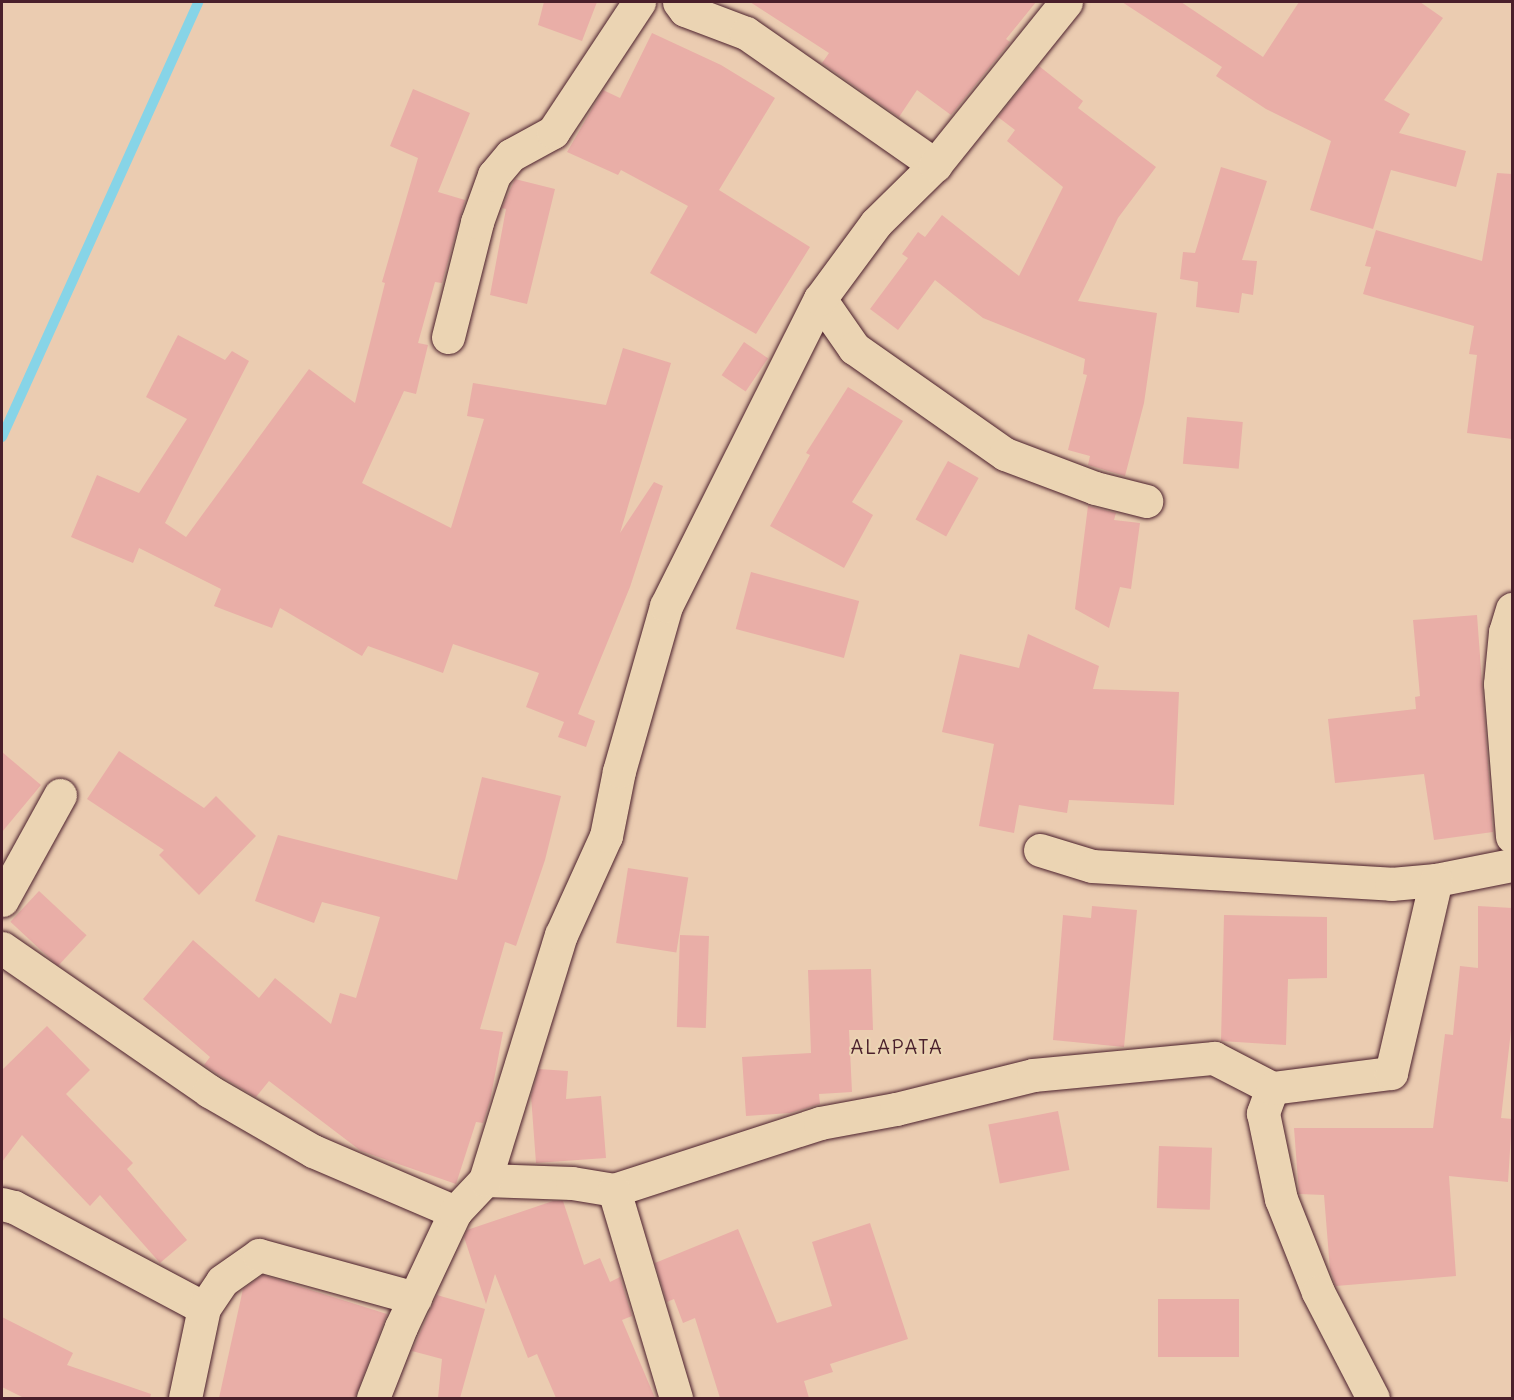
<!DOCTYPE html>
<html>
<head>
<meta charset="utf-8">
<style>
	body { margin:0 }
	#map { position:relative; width:1514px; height:1400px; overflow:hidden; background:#ebccb1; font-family:Delius,sans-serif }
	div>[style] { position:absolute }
	.stream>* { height:10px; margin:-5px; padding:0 5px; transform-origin:5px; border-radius:5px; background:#87d4e7 }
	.building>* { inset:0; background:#e9aea7; transform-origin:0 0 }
	.roads { filter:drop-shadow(0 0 2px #4a1f2b) drop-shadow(0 0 2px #4a1f2b) }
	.street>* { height:33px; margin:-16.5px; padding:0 16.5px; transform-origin:16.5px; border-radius:16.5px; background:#ebd4b3 }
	span { translate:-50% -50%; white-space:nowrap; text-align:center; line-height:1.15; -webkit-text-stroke:4.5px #ebd4b3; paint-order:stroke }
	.quarter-label { font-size:20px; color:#4a1f2b; letter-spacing:1.5px }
	.frame { position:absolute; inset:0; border:3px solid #4a1f2b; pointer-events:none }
</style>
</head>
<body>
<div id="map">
	<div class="stream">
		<i style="left:2px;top:437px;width:477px;rotate:-65.7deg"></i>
	</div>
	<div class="building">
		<i style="clip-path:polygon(544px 2px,597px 2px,582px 41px,538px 25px)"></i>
		<i style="clip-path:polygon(750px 2px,1036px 2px,1006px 39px,1010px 42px,951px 115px,917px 90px,899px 117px,822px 63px,829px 53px)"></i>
		<i style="clip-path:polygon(1122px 2px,1181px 2px,1263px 57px,1299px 2px,1420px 2px,1443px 18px,1384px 100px,1410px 114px,1399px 133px,1466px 151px,1456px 187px,1391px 170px,1373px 229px,1310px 210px,1331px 141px,1266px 109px,1216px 76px,1222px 67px)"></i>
		<i style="clip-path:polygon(652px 33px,721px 65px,775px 98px,719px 190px,810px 247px,756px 334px,650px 273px,688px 206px,621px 170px,618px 175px,567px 152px,603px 90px,620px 98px)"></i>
		<i style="clip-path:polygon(1039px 66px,1083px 101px,1078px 108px,1156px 167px,1118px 218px,1078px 301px,1157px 313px,1144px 403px,1125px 476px,1088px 465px,1090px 456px,1068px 450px,1087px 375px,1083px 374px,1085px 359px,983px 318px,935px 280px,898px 330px,870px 309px,908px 258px,902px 254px,918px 232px,925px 237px,942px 215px,1019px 276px,1063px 187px,1007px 141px,1015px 130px,998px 117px)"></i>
		<i style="clip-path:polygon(413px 89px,470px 113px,438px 192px,465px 200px,442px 283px,435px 282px,418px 343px,428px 345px,416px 394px,404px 391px,362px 483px,451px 528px,484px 419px,467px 416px,473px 383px,606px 405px,623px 348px,671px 363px,620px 533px,654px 482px,663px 486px,630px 587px,578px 714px,595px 721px,586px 747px,558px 737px,564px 722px,526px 707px,539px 673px,453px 644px,443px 673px,368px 646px,362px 656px,280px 608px,272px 628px,214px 606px,221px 589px,139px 548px,133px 563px,71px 537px,97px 475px,139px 493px,187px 419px,146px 397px,178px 335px,225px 360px,232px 351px,249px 361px,165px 523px,186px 537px,309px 369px,355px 403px,385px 283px,382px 282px,418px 158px,390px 146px)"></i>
		<i style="clip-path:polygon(1221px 167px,1267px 181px,1242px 260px,1257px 261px,1253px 295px,1242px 293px,1239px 313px,1196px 307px,1198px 282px,1180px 279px,1183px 252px,1195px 253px)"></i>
		<i style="clip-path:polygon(1497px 173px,1512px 174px,1512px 439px,1467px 433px,1477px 355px,1469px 354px,1474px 326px,1363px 294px,1371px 267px,1365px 266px,1376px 230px,1482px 261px)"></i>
		<i style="clip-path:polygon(515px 179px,555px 189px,527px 304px,490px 295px,506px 209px,502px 208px)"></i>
		<i style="left:744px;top:342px;width:29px;height:40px;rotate:34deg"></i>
		<i style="clip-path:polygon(848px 387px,903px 421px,852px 502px,873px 515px,844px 568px,770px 526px,810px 455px,806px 453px)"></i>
		<i style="left:1187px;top:417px;width:56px;height:47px;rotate:5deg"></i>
		<i style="left:948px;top:461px;width:35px;height:67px;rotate:29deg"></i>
		<i style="clip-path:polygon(1088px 506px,1116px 513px,1114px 520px,1140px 523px,1131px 589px,1120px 587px,1109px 628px,1075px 609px)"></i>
		<i style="left:751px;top:572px;width:112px;height:59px;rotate:15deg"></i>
		<i style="clip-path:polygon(1477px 615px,1493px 832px,1434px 840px,1424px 774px,1335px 783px,1328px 719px,1416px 709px,1415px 697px,1420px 696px,1413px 620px)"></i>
		<i style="clip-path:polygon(1028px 634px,1099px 666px,1093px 689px,1179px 692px,1174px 805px,1069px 800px,1067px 813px,1019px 805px,1014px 833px,979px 826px,994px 744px,942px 732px,960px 654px,1019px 668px)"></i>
		<i style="clip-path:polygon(119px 751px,204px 808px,216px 796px,256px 836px,199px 895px,159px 855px,164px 850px,87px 799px)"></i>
		<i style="clip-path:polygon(2px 752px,41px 785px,2px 832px)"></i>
		<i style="clip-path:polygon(482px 777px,561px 796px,545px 860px,516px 946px,505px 942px,480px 1029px,503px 1032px,490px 1101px,483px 1123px,476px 1122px,456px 1184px,361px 1151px,269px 1081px,256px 1097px,219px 1075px,204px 1065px,210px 1057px,143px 999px,193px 940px,259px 998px,275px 978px,331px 1024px,340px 993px,356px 998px,380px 917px,322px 902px,314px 923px,255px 901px,278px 835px,457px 880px)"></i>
		<i style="left:628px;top:868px;width:61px;height:76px;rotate:9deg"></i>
		<i style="left:39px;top:891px;width:65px;height:42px;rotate:43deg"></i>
		<i style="clip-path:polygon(1092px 906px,1137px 910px,1124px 1047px,1053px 1040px,1063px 915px,1091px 918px)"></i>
		<i style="clip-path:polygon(1478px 906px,1512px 908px,1512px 1022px,1501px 1118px,1512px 1119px,1508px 1182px,1449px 1176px,1456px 1276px,1336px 1286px,1330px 1270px,1324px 1195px,1299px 1194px,1294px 1128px,1433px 1128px,1445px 1034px,1453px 1035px,1460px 966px,1478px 968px)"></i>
		<i style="clip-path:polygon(1224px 915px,1327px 917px,1327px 978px,1288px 979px,1286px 1045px,1221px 1041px)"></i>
		<i style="left:680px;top:935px;width:29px;height:92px;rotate:2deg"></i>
		<i style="clip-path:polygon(871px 969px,873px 1030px,849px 1030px,852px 1092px,819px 1094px,820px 1104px,790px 1113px,746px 1116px,742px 1057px,811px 1053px,808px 970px)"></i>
		<i style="clip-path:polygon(47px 1026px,90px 1070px,66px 1094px,133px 1163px,127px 1169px,187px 1240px,160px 1263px,100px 1195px,90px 1206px,22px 1135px,2px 1162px,2px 1070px)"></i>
		<i style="clip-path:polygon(539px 1069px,568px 1071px,566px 1099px,601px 1096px,606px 1158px,536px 1163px,531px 1096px)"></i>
		<i style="left:1058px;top:1111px;width:60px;height:71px;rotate:79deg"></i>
		<i style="left:1159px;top:1146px;width:53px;height:62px;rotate:2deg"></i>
		<i style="clip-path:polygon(553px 1201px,563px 1201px,584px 1265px,600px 1258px,610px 1282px,620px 1277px,632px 1316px,622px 1320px,655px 1398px,556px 1398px,537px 1354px,528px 1358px,495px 1274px,486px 1304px,464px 1237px,467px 1230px)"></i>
		<i style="clip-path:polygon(870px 1223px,908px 1339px,830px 1364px,833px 1372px,804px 1381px,809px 1398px,720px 1398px,695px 1318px,683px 1323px,674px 1299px,667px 1302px,655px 1263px,738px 1229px,777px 1323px,832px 1306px,812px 1242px)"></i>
		<i style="clip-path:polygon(263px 1275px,387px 1314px,355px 1398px,219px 1398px,243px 1289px)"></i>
		<i style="clip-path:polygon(437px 1295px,485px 1309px,460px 1398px,438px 1398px,442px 1359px,412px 1351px)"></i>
		<i style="left:1158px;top:1299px;width:81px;height:58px"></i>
		<i style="clip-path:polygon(2px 1317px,73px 1353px,67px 1365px,151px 1394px,150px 1398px,24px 1398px,2px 1387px)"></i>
	</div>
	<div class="roads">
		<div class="street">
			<i style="left:679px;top:2px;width:10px;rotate:53deg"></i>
			<i style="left:685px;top:10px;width:65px;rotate:20.7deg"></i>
			<i style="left:746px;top:33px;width:231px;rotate:34.9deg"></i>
			<i style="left:820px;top:299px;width:60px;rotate:55.2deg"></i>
			<i style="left:854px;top:348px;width:184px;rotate:35.1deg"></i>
			<i style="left:1005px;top:454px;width:96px;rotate:20.7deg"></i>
			<i style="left:1095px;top:488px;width:53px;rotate:14.3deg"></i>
			<i style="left:448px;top:337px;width:119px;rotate:-75.8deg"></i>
			<i style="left:477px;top:222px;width:50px;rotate:-70.1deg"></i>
			<i style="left:494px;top:175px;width:26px;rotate:-50deg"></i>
			<i style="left:511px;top:155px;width:48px;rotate:-28.7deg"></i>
			<i style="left:553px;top:132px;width:156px;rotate:-56.5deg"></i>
			<i style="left:1512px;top:609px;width:24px;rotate:107deg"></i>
			<i style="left:1505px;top:632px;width:52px;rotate:95.5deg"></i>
			<i style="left:1500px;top:684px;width:153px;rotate:85.5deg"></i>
			<i style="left:1040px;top:850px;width:54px;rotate:17.1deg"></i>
			<i style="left:1092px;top:866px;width:300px;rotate:3.4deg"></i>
			<i style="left:1391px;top:884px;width:45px;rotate:-5.1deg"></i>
			<i style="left:1436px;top:880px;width:77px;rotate:-11.2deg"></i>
			<i style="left:2px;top:900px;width:120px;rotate:-61.1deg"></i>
			<i style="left:2px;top:948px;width:252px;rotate:34.6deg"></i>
			<i style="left:209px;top:1091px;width:120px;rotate:30deg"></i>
			<i style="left:313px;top:1151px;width:155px;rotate:23.2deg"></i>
			<i style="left:1272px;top:1088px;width:27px;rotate:110deg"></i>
			<i style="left:1263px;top:1113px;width:88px;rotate:78.2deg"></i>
			<i style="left:1281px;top:1199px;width:100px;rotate:68.3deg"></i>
			<i style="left:1318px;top:1292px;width:119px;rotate:62.6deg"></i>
			<i style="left:485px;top:1180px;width:87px;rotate:2deg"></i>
			<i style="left:572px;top:1183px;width:43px;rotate:9.5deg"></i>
			<i style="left:614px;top:1190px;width:217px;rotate:-18deg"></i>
			<i style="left:820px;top:1123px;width:77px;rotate:-10.4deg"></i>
			<i style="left:896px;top:1109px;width:141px;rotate:-13.9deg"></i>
			<i style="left:1033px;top:1075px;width:182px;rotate:-5.4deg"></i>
			<i style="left:1214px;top:1058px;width:65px;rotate:27.3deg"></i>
			<i style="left:1272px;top:1088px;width:120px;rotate:-7.2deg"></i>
			<i style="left:1391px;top:1073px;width:198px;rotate:-76.9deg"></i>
			<i style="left:614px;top:1190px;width:217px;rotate:73.4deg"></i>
			<i style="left:2px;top:1204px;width:12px;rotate:14deg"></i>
			<i style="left:14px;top:1207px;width:215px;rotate:28deg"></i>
			<i style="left:185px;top:1398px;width:92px;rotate:-78.1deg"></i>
			<i style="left:204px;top:1308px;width:32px;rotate:-56deg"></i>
			<i style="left:222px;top:1281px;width:45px;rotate:-35.1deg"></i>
			<i style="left:259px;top:1255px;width:162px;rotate:15.4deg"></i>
			<i style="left:373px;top:1398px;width:76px;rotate:-68.5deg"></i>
			<i style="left:401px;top:1327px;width:127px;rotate:-64.8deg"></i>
			<i style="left:455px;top:1212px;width:44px;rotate:-46.8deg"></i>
			<i style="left:485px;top:1180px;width:257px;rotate:-72.8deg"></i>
			<i style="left:561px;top:935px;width:109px;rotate:-65.6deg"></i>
			<i style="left:606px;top:836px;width:66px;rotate:-78.7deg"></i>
			<i style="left:619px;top:771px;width:172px;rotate:-74.1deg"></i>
			<i style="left:666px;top:606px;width:343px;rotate:-63.4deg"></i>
			<i style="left:820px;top:299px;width:94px;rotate:-53.6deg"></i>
			<i style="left:876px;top:223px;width:83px;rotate:-44.5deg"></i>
			<i style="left:935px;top:165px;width:209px;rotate:-51.2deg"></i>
		</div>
	</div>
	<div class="quarter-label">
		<span style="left:897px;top:1046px">ALAPATA</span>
	</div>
	<div class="frame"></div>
</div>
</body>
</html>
